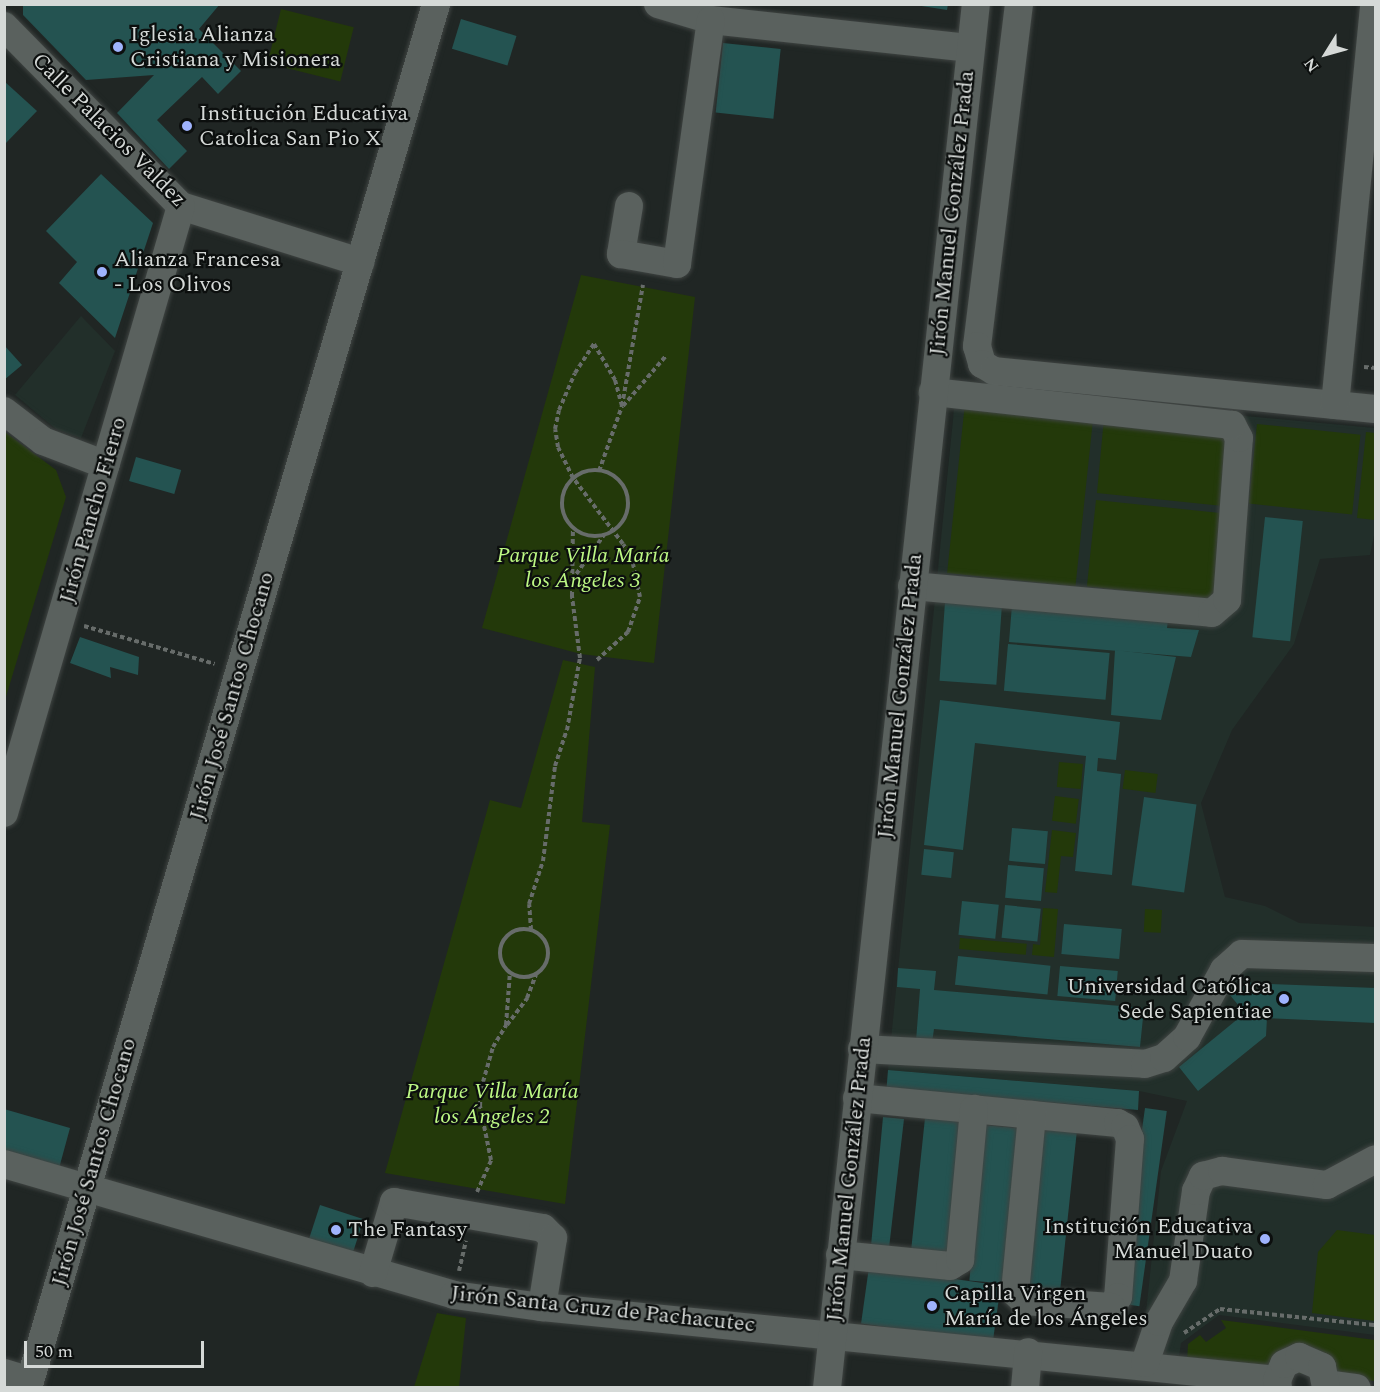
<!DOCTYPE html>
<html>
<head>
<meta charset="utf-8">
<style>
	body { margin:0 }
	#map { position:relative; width:1380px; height:1392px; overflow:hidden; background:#202624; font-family:Spectral,serif }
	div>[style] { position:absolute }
	.built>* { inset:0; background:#222f2a }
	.green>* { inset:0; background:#23390a; transform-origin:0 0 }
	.building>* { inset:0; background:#245351; transform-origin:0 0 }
	.path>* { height:4px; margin-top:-2px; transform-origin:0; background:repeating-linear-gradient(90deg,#676c6a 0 4.5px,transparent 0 7.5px) }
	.path>.ring { margin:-2px; padding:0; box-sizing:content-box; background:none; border:4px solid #676c6a; border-radius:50% }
	.roads { filter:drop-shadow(0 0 2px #3f4442) drop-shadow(0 0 2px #3f4442) }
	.minor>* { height:28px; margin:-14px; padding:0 14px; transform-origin:14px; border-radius:14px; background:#5a615e }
	.dots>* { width:16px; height:16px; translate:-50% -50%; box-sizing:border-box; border:3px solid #0c0f0e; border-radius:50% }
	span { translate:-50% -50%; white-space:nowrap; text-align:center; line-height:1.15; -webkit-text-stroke:4.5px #0c0f0e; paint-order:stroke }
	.poi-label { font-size:22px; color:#d5d9d7 }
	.left { translate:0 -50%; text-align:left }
	.right { translate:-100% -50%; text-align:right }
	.street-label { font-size:22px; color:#d5d9d7 }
	.park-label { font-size:22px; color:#bdf884; font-style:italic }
	.frame { position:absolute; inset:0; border:6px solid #d5d9d7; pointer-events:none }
	.north { position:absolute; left:1296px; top:24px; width:60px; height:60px; -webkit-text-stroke:4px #0c0f0e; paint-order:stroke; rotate:233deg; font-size:16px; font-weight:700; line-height:24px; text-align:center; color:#d5d9d7 }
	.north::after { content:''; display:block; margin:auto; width:21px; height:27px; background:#d5d9d7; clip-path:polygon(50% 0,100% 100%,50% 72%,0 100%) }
	.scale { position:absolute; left:24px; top:1341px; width:180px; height:27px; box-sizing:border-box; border:3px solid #d5d9d7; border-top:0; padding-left:8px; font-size:18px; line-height:21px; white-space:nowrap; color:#d5d9d7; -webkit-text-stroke:4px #0c0f0e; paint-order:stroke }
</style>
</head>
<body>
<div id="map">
	<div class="built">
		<i style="clip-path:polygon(81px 316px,115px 351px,81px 438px,56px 429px,15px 395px)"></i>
		<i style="clip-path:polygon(956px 389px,1375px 428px,1376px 526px,1370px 555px,1320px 559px,1294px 644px,1232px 730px,1201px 803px,1225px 897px,1265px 906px,1299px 923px,1375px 927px,1375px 1335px,1219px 1315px,1181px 1343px,1179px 1357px,1164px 1356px,1165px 1349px,1138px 1339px,1144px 1331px,1161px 1171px,1187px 1101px,1139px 1091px,888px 1070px)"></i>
	</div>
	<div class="green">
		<i style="left:281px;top:9px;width:75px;height:56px;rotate:14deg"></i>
		<i style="clip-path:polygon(581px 275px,695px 297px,654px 663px,581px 654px,482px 628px)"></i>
		<i style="left:965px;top:403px;width:129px;height:171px;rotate:6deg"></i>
		<i style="clip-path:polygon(1104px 418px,1220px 430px,1229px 442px,1223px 506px,1097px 493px)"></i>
		<i style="left:1257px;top:424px;width:104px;height:80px;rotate:6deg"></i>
		<i style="clip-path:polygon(5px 432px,56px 470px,66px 497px,5px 700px)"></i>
		<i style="clip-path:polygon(1366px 432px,1375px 433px,1375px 520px,1357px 518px)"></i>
		<i style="left:1096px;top:500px;width:127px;height:87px;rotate:6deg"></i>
		<i style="clip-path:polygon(563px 660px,595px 667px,582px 822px,610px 825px,565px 1204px,385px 1173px,490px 800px,521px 808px)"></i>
		<i style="left:1059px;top:762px;width:24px;height:25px;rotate:5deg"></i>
		<i style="left:1125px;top:770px;width:33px;height:19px;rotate:7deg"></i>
		<i style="left:1055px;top:796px;width:24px;height:25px;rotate:7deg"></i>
		<i style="clip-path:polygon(1052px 830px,1076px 833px,1073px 857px,1061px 856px,1057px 893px,1045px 892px)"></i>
		<i style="clip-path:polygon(1043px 908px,1058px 909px,1054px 957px,1032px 955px,1033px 944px,1040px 945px)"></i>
		<i style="left:1145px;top:909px;width:17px;height:23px;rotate:3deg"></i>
		<i style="left:960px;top:938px;width:67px;height:11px;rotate:5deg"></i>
		<i style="clip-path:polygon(1337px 1230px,1375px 1235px,1375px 1321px,1312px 1313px,1318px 1252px)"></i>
		<i style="clip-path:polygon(437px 1313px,466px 1318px,459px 1387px,414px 1387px)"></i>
		<i style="clip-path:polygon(1221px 1320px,1375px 1340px,1375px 1381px,1187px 1362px,1188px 1344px,1200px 1335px,1206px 1342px,1226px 1328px)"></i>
	</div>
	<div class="building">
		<i style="clip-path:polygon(23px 4px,220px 4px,199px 29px,241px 71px,218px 94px,202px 77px,157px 120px,187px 151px,169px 169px,117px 113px,154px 75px,86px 80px,23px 15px)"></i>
		<i style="clip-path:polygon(909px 4px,948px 4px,947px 10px)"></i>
		<i style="left:461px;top:19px;width:58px;height:31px;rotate:17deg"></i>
		<i style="left:723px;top:43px;width:58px;height:70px;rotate:6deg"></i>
		<i style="clip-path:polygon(4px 81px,37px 111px,4px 145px)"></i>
		<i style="clip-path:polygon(101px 174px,153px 223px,115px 338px,59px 283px,77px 262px,46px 231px)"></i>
		<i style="clip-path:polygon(4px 345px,22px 365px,4px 380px)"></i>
		<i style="left:136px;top:457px;width:47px;height:25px;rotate:16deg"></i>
		<i style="left:1265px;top:517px;width:38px;height:121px;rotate:6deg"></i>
		<i style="left:945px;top:602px;width:57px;height:79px;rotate:4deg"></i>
		<i style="clip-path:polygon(1012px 605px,1168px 620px,1167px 628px,1199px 630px,1191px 657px,1009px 642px)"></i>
		<i style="clip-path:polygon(80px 637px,139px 657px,138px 675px,110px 667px,111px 678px,70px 663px)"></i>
		<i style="left:1008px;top:644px;width:102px;height:47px;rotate:5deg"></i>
		<i style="clip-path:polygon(1115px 650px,1176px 657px,1161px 720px,1111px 715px)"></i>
		<i style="clip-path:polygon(940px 700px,1120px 722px,1116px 760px,1098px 758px,1097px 771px,1121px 774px,1112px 875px,1075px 871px,1086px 756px,975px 743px,963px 850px,924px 845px)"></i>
		<i style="left:1144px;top:797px;width:53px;height:89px;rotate:8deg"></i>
		<i style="left:1012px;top:828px;width:36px;height:33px;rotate:5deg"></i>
		<i style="left:924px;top:849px;width:30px;height:26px;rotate:6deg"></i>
		<i style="left:1008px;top:865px;width:36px;height:33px;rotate:5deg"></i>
		<i style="left:962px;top:901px;width:37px;height:34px;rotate:6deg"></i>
		<i style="left:1005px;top:905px;width:36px;height:33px;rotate:6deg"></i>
		<i style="left:1064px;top:924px;width:58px;height:30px;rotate:5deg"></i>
		<i style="left:958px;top:956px;width:93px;height:29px;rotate:6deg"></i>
		<i style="left:1060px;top:966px;width:58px;height:30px;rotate:5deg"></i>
		<i style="clip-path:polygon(898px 968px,936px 971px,934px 990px,1144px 1008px,1140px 1047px,934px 1029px,932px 1043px,916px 1041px,920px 989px,897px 987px)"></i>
		<i style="clip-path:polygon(1248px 979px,1258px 992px,1268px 984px,1376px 988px,1376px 1023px,1267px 1018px,1266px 1036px,1198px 1091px,1179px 1067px,1245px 1013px,1229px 994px)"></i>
		<i style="clip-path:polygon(888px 1070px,1139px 1091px,1138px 1110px,918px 1091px,886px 1095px)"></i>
		<i style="left:1145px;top:1108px;width:22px;height:197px;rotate:8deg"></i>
		<i style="clip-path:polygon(4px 1109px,70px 1128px,58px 1172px,4px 1157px)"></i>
		<i style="clip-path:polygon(883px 1117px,904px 1119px,889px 1248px,871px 1246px)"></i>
		<i style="left:925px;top:1118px;width:36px;height:137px;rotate:6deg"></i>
		<i style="left:983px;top:1125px;width:37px;height:156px;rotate:5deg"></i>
		<i style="left:1040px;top:1128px;width:37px;height:161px;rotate:6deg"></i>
		<i style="left:320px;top:1205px;width:46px;height:38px;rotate:18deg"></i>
		<i style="left:869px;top:1267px;width:133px;height:57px;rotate:8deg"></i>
	</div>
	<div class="path">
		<i style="left:1364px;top:367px;width:12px;rotate:5deg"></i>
		<i style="left:623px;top:406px;width:65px;rotate:-49.4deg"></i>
		<i class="ring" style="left:562px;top:470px;width:62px;height:62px"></i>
		<i style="left:599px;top:471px;width:69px;rotate:-70.5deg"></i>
		<i style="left:622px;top:406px;width:123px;rotate:-80.2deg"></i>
		<i style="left:572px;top:580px;width:55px;rotate:-54.6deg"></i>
		<i style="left:84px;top:626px;width:136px;rotate:16.2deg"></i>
		<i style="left:597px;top:660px;width:42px;rotate:-42.1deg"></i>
		<i style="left:628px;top:632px;width:37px;rotate:-71deg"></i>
		<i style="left:640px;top:597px;width:38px;rotate:-102deg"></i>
		<i style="left:632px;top:560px;width:18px;rotate:-119deg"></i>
		<i style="left:623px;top:544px;width:83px;rotate:-127.1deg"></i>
		<i style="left:573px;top:478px;width:34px;rotate:-116deg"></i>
		<i style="left:558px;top:447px;width:18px;rotate:-99deg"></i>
		<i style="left:555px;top:429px;width:19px;rotate:-78deg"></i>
		<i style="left:559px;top:410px;width:40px;rotate:-66.6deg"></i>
		<i style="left:575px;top:373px;width:35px;rotate:-57deg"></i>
		<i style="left:594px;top:344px;width:42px;rotate:59.7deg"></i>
		<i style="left:615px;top:380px;width:27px;rotate:75deg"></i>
		<i class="ring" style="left:500px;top:929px;width:44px;height:44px"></i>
		<i style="left:531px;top:930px;width:26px;rotate:-94deg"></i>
		<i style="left:529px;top:904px;width:45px;rotate:-72deg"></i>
		<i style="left:543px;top:861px;width:96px;rotate:-82.8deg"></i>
		<i style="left:555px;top:766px;width:38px;rotate:-72deg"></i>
		<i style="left:567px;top:730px;width:73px;rotate:-79.8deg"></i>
		<i style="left:580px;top:658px;width:63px;rotate:-97.4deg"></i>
		<i style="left:572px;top:596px;width:68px;rotate:-89.2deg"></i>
		<i style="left:507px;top:1025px;width:34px;rotate:-53deg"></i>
		<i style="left:527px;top:998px;width:25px;rotate:-69deg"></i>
		<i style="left:477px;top:1192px;width:35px;rotate:-66deg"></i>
		<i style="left:491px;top:1160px;width:55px;rotate:-101.5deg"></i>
		<i style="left:480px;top:1106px;width:17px;rotate:-87deg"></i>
		<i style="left:481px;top:1089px;width:44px;rotate:-74.1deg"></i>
		<i style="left:493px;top:1047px;width:26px;rotate:-59deg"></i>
		<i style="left:506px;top:1025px;width:53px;rotate:-85.7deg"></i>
		<i style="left:459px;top:1271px;width:31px;rotate:-77deg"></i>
		<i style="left:1184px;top:1333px;width:43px;rotate:-33.7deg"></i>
		<i style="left:1220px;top:1309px;width:157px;rotate:5.9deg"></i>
	</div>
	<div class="roads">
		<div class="minor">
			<i style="left:658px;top:4px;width:55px;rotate:16.8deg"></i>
			<i style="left:711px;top:20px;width:261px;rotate:6.2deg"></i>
			<i style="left:1019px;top:4px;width:345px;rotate:97deg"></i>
			<i style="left:977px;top:346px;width:19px;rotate:74deg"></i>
			<i style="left:982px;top:364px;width:14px;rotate:30deg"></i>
			<i style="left:994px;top:371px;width:384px;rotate:5.7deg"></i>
			<i style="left:4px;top:26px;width:252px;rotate:45.5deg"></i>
			<i style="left:181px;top:206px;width:188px;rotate:17.4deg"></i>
			<i style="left:629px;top:206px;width:49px;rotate:99.5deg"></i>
			<i style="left:621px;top:254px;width:57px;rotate:10.1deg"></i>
			<i style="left:677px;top:264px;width:246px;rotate:-82.1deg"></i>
			<i style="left:1335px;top:405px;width:403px;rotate:-84.4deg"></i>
			<i style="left:4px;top:411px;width:49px;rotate:37.6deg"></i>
			<i style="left:43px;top:441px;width:67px;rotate:20.9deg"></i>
			<i style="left:912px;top:586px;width:301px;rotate:5.1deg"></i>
			<i style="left:1212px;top:613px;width:20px;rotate:-41deg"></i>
			<i style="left:1227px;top:600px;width:162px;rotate:-85.8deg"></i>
			<i style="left:1239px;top:438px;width:15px;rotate:-118deg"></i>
			<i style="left:1232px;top:425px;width:301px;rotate:-173.7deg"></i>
			<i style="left:4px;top:813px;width:632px;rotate:-73.74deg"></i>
			<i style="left:862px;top:1049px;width:283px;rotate:3deg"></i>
			<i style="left:1145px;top:1064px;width:20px;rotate:-18deg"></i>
			<i style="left:1164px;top:1058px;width:31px;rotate:-42deg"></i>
			<i style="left:1187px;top:1037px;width:77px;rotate:-61.1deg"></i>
			<i style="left:1224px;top:970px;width:24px;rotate:-42deg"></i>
			<i style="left:1242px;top:954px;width:134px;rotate:1.7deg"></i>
			<i style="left:857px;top:1098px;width:262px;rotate:5.5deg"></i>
			<i style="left:1118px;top:1123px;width:8px;rotate:30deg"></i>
			<i style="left:1125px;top:1127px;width:13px;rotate:67deg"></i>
			<i style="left:1130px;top:1139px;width:158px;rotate:94.3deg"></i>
			<i style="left:1118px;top:1297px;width:12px;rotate:125deg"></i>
			<i style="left:1111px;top:1307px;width:87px;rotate:-176.1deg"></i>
			<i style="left:1024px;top:1301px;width:13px;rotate:-135deg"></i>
			<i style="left:1015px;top:1292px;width:178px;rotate:-84.5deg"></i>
			<i style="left:4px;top:1164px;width:469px;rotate:16.2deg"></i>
			<i style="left:454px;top:1295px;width:89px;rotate:7.8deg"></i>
			<i style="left:542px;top:1307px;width:739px;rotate:5.67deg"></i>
			<i style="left:840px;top:1255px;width:111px;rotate:5.7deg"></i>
			<i style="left:950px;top:1266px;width:12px;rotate:-31deg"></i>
			<i style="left:960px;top:1260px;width:152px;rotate:-84.7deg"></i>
			<i style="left:373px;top:1273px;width:74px;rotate:-73.5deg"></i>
			<i style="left:394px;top:1202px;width:151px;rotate:9.9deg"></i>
			<i style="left:543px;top:1228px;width:14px;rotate:45deg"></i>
			<i style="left:553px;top:1238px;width:70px;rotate:99.1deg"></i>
			<i style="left:1145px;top:1363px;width:43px;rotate:-71.1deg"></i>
			<i style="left:1159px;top:1322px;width:48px;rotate:-59.7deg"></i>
			<i style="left:1183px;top:1281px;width:91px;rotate:-81.8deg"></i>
			<i style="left:1196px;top:1191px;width:17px;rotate:-65deg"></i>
			<i style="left:1203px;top:1176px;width:20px;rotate:-15deg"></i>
			<i style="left:1222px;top:1171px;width:106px;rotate:7.6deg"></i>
			<i style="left:1327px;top:1185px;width:55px;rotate:-28deg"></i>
			<i style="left:4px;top:1373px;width:27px;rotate:17deg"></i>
			<i style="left:1327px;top:1384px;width:30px;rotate:8deg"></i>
			<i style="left:28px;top:1388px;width:1443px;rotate:-73.57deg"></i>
			<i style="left:827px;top:1388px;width:1392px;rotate:-83.86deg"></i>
			<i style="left:1025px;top:1388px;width:36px;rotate:-85deg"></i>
			<i style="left:1278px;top:1388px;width:8px;rotate:-97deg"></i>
			<i style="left:1277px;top:1380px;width:17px;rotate:-66deg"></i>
			<i style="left:1284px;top:1364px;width:17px;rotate:-25deg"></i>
			<i style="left:1299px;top:1357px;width:25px;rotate:23deg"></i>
			<i style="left:1322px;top:1367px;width:21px;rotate:79deg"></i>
		</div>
	</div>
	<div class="dots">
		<i style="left:118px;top:47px;background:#9fb3fd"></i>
		<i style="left:187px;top:126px;background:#9fb3fd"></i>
		<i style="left:102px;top:272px;background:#9fb3fd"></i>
		<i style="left:1284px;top:999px;background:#9fb3fd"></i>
		<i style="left:336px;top:1230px;background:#9fb3fd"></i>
		<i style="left:1265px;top:1239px;background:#9fb3fd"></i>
		<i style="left:932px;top:1306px;background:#9fb3fd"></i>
	</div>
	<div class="poi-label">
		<span class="left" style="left:130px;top:47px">Iglesia Alianza<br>Cristiana y Misionera</span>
		<span class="left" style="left:199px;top:126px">Institución Educativa<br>Catolica San Pio X</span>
		<span class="left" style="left:114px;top:272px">Alianza Francesa<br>- Los Olivos</span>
		<span class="right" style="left:1272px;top:999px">Universidad Católica<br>Sede Sapientiae</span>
		<span class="right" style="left:1253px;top:1239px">Institución Educativa<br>Manuel Duato</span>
		<span class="left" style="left:348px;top:1230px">The Fantasy</span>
		<span class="left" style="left:944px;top:1306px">Capilla Virgen<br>María de los Ángeles</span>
	</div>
	<div class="street-label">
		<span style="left:109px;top:130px;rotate:45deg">Calle Palacios Valdez</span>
		<span style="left:952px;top:213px;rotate:-84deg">Jirón Manuel González Prada</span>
		<span style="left:93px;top:510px;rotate:-74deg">Jirón Pancho Fierro</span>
		<span style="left:232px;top:696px;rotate:-74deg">Jirón José Santos Chocano</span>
		<span style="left:900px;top:696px;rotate:-84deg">Jirón Manuel González Prada</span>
		<span style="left:94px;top:1162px;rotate:-74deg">Jirón José Santos Chocano</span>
		<span style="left:849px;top:1179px;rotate:-84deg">Jirón Manuel González Prada</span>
		<span style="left:603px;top:1309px;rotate:6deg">Jirón Santa Cruz de Pachacutec</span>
	</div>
	<div class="park-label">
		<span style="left:583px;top:568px">Parque Villa María<br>los Ángeles 3</span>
		<span style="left:492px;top:1104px">Parque Villa María<br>los Ángeles 2</span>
	</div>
	<div class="frame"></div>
	<div class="north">N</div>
	<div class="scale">50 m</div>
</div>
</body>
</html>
